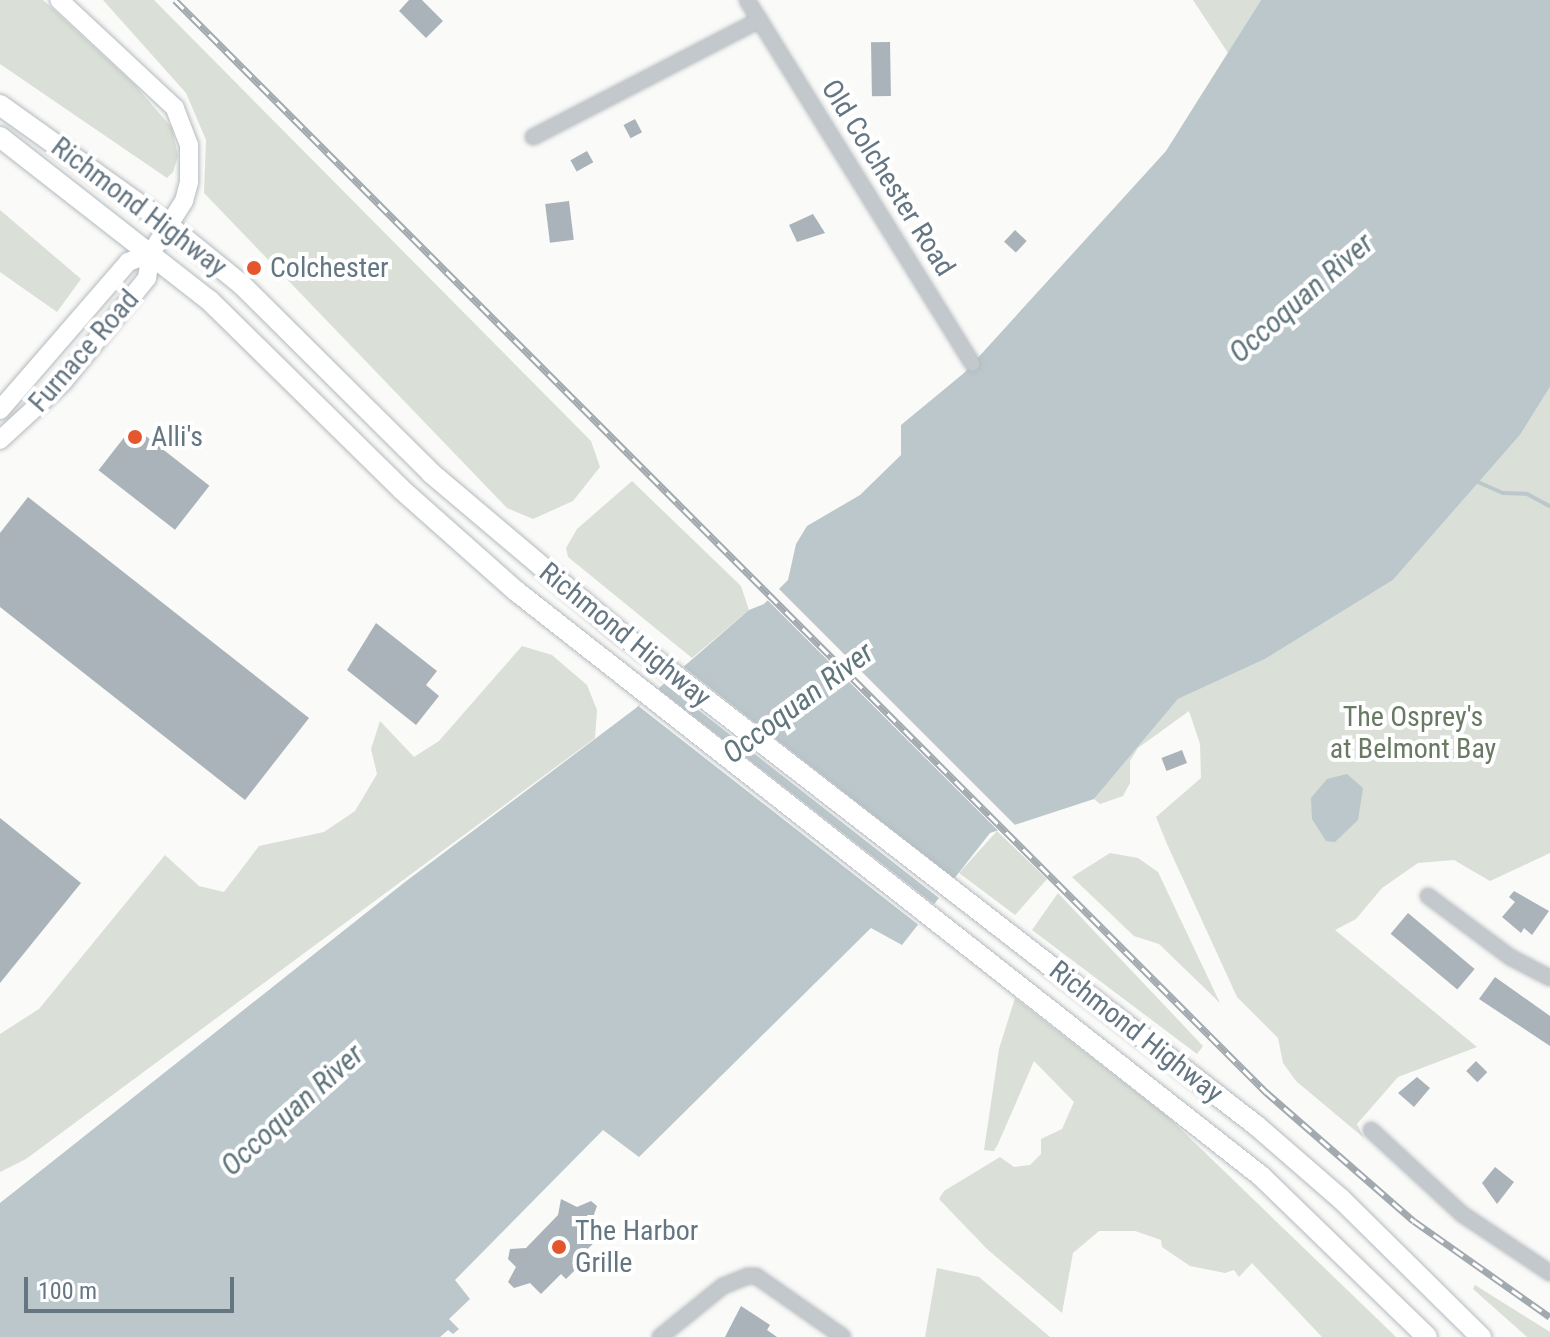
<!DOCTYPE html>
<html>
<head>
<meta charset="utf-8">
<style>
	body { margin:0 }
	#map { position:relative; width:1550px; height:1337px; overflow:hidden; background:#fafaf8; font-family:"Roboto Condensed",sans-serif }
	div>[style] { position:absolute }
	.green>* { inset:0; background:#dadfd7 }
	.water>* { inset:0; background:#bbc7cb }
	.pier>* { inset:0; background:#fafaf8; transform-origin:0 0 }
	.stream>* { height:4px; margin:-2px; padding:0 2px; transform-origin:2px; border-radius:2px; background:#bbc7cb }
	.building>* { inset:0; background:#aab3b9; transform-origin:0 0 }
	.roads { filter:drop-shadow(0 0 2px #b3babf) drop-shadow(0 0 2px #b3babf) }
	.street>* { height:14px; margin:-7px; padding:0 7px; transform-origin:7px; border-radius:7px; background:#c3c8cc }
	.secondary>* { height:18px; margin:-9px; padding:0 9px; transform-origin:9px; border-radius:9px; background:#fff }
	.primary>* { height:20px; margin:-10px; padding:0 10px; transform-origin:10px; border-radius:10px; background:#fff }
	.rail>* { height:7px; margin-top:-3.5px; transform-origin:0; background:repeating-linear-gradient(90deg,#fff 0 12px,#a2aab0 0 24px); box-sizing:border-box; border-block:2px solid #a2aab0 }
	.dots>* { width:22px; height:22px; translate:-50% -50%; box-sizing:border-box; border:4px solid #fff; border-radius:50% }
	span { translate:-50% -50%; white-space:nowrap; text-align:center; line-height:1.15; -webkit-text-stroke:8px #fff; paint-order:stroke }
	.street-label { font-size:28px; color:#657683 }
	.poi-label { font-size:28px; color:#657683 }
	.left { translate:0 -50%; text-align:left }
	.park-label { font-size:28px; color:#687a64 }
	.water-label { font-size:30px; color:#60757c; font-style:italic }
	.scale { position:absolute; left:24px; top:1277px; width:210px; height:36px; box-sizing:border-box; border:4px solid #657683; border-top:0; padding-left:10px; font-size:24px; line-height:28px; white-space:nowrap; color:#657683; -webkit-text-stroke:6px #fff; paint-order:stroke }
</style>
</head>
<body>
<div id="map">
	<div class="green">
		<i style="clip-path:polygon(0 0,43px 0,134px 84px,172px 128px,178px 156px,173px 172px,167px 178px,0 64px)"></i>
		<i style="clip-path:polygon(103px 0,154px 0,591px 441px,600px 467px,573px 501px,533px 519px,507px 508px,204px 193px,206px 140px,186px 93px)"></i>
		<i style="clip-path:polygon(1193px 0,1261px 0,1228px 53px)"></i>
		<i style="clip-path:polygon(0 210px,81px 279px,57px 312px,0 272px)"></i>
		<i style="clip-path:polygon(1550px 387px,1550px 853px,1490px 881px,1454px 860px,1418px 863px,1382px 888px,1356px 919px,1335px 930px,1477px 1047px,1398px 1077px,1357px 1124px,1364px 1138px,1296px 1081px,1283px 1063px,1278px 1038px,1237px 997px,1167px 844px,1156px 817px,1201px 778px,1200px 744px,1189px 711px,1138px 748px,1130px 761px,1130px 783px,1123px 796px,1100px 804px,1094px 799px,1178px 699px,1265px 659px,1393px 580px,1520px 435px)"></i>
		<i style="clip-path:polygon(632px 481px,741px 586px,749px 610px,692px 658px,568px 557px,566px 548px,577px 529px)"></i>
		<i style="clip-path:polygon(522px 646px,552px 655px,587px 685px,597px 710px,595px 738px,26px 1159px,0 1172px,0 1034px,39px 1009px,165px 855px,199px 886px,224px 892px,259px 846px,324px 832px,355px 811px,377px 774px,371px 749px,380px 721px,414px 757px,439px 741px)"></i>
		<i style="clip-path:polygon(997px 831px,1047px 879px,1015px 915px,959px 873px)"></i>
		<i style="clip-path:polygon(1110px 853px,1138px 858px,1158px 872px,1220px 1003px,1159px 944px,1134px 936px,1072px 877px)"></i>
		<i style="clip-path:polygon(1058px 893px,1203px 1046px,1197px 1054px,1032px 930px)"></i>
		<i style="clip-path:polygon(1015px 998px,1167px 1116px,1396px 1337px,1322px 1337px,1252px 1263px,1239px 1277px,1234px 1270px,1225px 1273px,1190px 1266px,1162px 1247px,1161px 1240px,1135px 1231px,1099px 1231px,1073px 1253px,1062px 1313px,987px 1249px,939px 1199px,944px 1191px,1000px 1157px,1014px 1167px,1030px 1165px,1041px 1154px,1041px 1139px,1062px 1129px,1074px 1102px,1034px 1061px,998px 1144px,994px 1151px,984px 1150px,999px 1049px)"></i>
		<i style="clip-path:polygon(937px 1268px,979px 1277px,1050px 1337px,925px 1337px)"></i>
		<i style="clip-path:polygon(1475px 1285px,1550px 1332px,1550px 1337px,1527px 1337px,1473px 1289px)"></i>
	</div>
	<div class="water">
		<i style="clip-path:polygon(1261px 0,1550px 0,1550px 387px,1520px 435px,1393px 580px,1265px 659px,1178px 699px,1094px 799px,990px 833px,902px 945px,871px 928px,639px 1157px,603px 1130px,455px 1280px,470px 1299px,449px 1319px,459px 1329px,453px 1334px,448px 1330px,440px 1337px,0 1337px,0 1203px,405px 882px,636px 708px,749px 610px,764px 604px,788px 580px,796px 544px,807px 526px,860px 495px,901px 455px,901px 425px,964px 373px,1166px 151px)"></i>
		<i style="clip-path:polygon(1347px 774px,1363px 788px,1358px 820px,1335px 842px,1326px 841px,1312px 819px,1311px 798px,1327px 779px)"></i>
	</div>
	<div class="pier">
		<i style="left:776px;top:586px;width:343px;height:16px;rotate:45deg"></i>
		<i style="left:680px;top:664px;width:353px;height:25px;rotate:38deg"></i>
		<i style="left:655px;top:686px;width:358px;height:26px;rotate:38deg"></i>
	</div>
	<div class="stream">
		<i style="left:1478px;top:482px;width:27px;rotate:24deg"></i>
		<i style="left:1503px;top:493px;width:24px;rotate:2deg"></i>
		<i style="left:1527px;top:494px;width:26px;rotate:28deg"></i>
	</div>
	<div class="building">
		<i style="clip-path:polygon(409px 0,422px 0,443px 21px,426px 38px,399px 11px)"></i>
		<i style="left:890px;top:42px;width:54px;height:19px;rotate:89deg"></i>
		<i style="left:635px;top:119px;width:15px;height:13px;rotate:62deg"></i>
		<i style="left:587px;top:151px;width:13px;height:19px;rotate:61deg"></i>
		<i style="left:569px;top:201px;width:39px;height:24px;rotate:83deg"></i>
		<i style="clip-path:polygon(813px 214px,825px 233px,797px 242px,789px 225px)"></i>
		<i style="left:1015px;top:230px;width:16px;height:16px;rotate:43deg"></i>
		<i style="left:133px;top:426px;width:97px;height:56px;rotate:38deg"></i>
		<i style="clip-path:polygon(28px 497px,309px 718px,245px 800px,0 607px,0 533px)"></i>
		<i style="clip-path:polygon(376px 623px,437px 671px,426px 685px,439px 696px,416px 725px,347px 670px)"></i>
		<i style="left:1182px;top:750px;width:14px;height:22px;rotate:69deg"></i>
		<i style="clip-path:polygon(0 818px,81px 883px,0 983px)"></i>
		<i style="clip-path:polygon(1514px 891px,1549px 911px,1532px 935px,1524px 928px,1521px 933px,1502px 917px,1515px 902px,1509px 897px)"></i>
		<i style="left:1408px;top:913px;width:87px;height:27px;rotate:40deg"></i>
		<i style="clip-path:polygon(1495px 977px,1550px 1016px,1550px 1046px,1479px 999px)"></i>
		<i style="left:1476px;top:1061px;width:16px;height:14px;rotate:45deg"></i>
		<i style="clip-path:polygon(1417px 1077px,1430px 1088px,1414px 1107px,1398px 1093px)"></i>
		<i style="clip-path:polygon(1495px 1167px,1514px 1182px,1497px 1204px,1482px 1183px)"></i>
		<i style="clip-path:polygon(561px 1199px,577px 1207px,591px 1201px,597px 1206px,592px 1220px,605px 1233px,572px 1263px,577px 1268px,566px 1279px,561px 1274px,541px 1294px,530px 1283px,514px 1288px,508px 1282px,516px 1267px,508px 1259px,510px 1249px,526px 1248px,558px 1215px)"></i>
		<i style="clip-path:polygon(741px 1306px,770px 1325px,767px 1330px,777px 1337px,725px 1337px)"></i>
	</div>
	<div class="roads">
		<div class="street">
			<i style="left:747px;top:0;width:428px;rotate:58.2deg"></i>
			<i style="left:533px;top:137px;width:255px;rotate:-27.3deg"></i>
			<i style="left:1428px;top:896px;width:102px;rotate:36.6deg"></i>
			<i style="left:1510px;top:957px;width:45px;rotate:27.7deg"></i>
			<i style="left:1371px;top:1130px;width:124px;rotate:42.7deg"></i>
			<i style="left:1462px;top:1214px;width:106px;rotate:33.8deg"></i>
			<i style="left:660px;top:1337px;width:81px;rotate:-39deg"></i>
			<i style="left:723px;top:1286px;width:27px;rotate:-22deg"></i>
			<i style="left:748px;top:1276px;width:8px"></i>
			<i style="left:756px;top:1276px;width:106px;rotate:35deg"></i>
		</div>
		<div class="secondary">
			<i style="left:0;top:410px;width:196px;rotate:-49.1deg"></i>
			<i style="left:128px;top:262px;width:25px;rotate:-21deg"></i>
			<i style="left:0;top:440px;width:84px;rotate:-42.6deg"></i>
			<i style="left:62px;top:383px;width:135px;rotate:-51deg"></i>
			<i style="left:147px;top:278px;width:25px;rotate:-81deg"></i>
			<i style="left:151px;top:253px;width:62px;rotate:-57.6deg"></i>
			<i style="left:184px;top:201px;width:20px;rotate:-75deg"></i>
			<i style="left:189px;top:182px;width:37px;rotate:-90deg"></i>
			<i style="left:189px;top:145px;width:40px;rotate:-111deg"></i>
			<i style="left:175px;top:108px;width:158px;rotate:-137deg"></i>
		</div>
		<div class="primary">
			<i style="left:0;top:105px;width:206px;rotate:35.5deg"></i>
			<i style="left:168px;top:225px;width:95px;rotate:39deg"></i>
			<i style="left:242px;top:285px;width:267px;rotate:44.8deg"></i>
			<i style="left:431px;top:473px;width:251px;rotate:40.2deg"></i>
			<i style="left:623px;top:635px;width:802px;rotate:37.76deg"></i>
			<i style="left:1257px;top:1126px;width:111px;rotate:41deg"></i>
			<i style="left:1341px;top:1199px;width:197px;rotate:44.6deg"></i>
			<i style="left:0;top:137px;width:265px;rotate:38deg"></i>
			<i style="left:209px;top:300px;width:269px;rotate:44.5deg"></i>
			<i style="left:401px;top:489px;width:154px;rotate:41.6deg"></i>
			<i style="left:516px;top:591px;width:947px;rotate:38.14deg"></i>
			<i style="left:1261px;top:1176px;width:231px;rotate:44.1deg"></i>
		</div>
	</div>
	<div class="rail">
		<i style="left:175px;top:0;width:1544px;rotate:45.03deg"></i>
		<i style="left:1266px;top:1092px;width:196px;rotate:41.1deg"></i>
		<i style="left:1414px;top:1221px;width:166px;rotate:35.2deg"></i>
	</div>
	<div class="dots">
		<i style="left:254px;top:268px;background:#e4572e"></i>
		<i style="left:135px;top:437px;background:#e4572e"></i>
		<i style="left:559px;top:1247px;background:#e4572e"></i>
	</div>
	<div class="street-label">
		<span style="left:888px;top:178px;rotate:58deg">Old Colchester Road</span>
		<span style="left:139px;top:207px;rotate:37deg">Richmond Highway</span>
		<span style="left:84px;top:351px;rotate:-49deg">Furnace Road</span>
		<span style="left:625px;top:635px;rotate:39deg">Richmond Highway</span>
		<span style="left:1136px;top:1032px;rotate:38deg">Richmond Highway</span>
	</div>
	<div class="poi-label">
		<span class="left" style="left:270px;top:268px">Colchester</span>
		<span class="left" style="left:151px;top:437px">Alli's</span>
		<span class="left" style="left:575px;top:1247px">The Harbor<br>Grille</span>
	</div>
	<div class="park-label">
		<span style="left:1413px;top:733px">The Osprey's<br>at Belmont Bay</span>
	</div>
	<div class="water-label">
		<span style="left:1301px;top:298px;rotate:-41deg">Occoquan River</span>
		<span style="left:798px;top:703px;rotate:-37deg">Occoquan River</span>
		<span style="left:292px;top:1110px;rotate:-42deg">Occoquan River</span>
	</div>
	<div class="scale">100 m</div>
</div>
</body>
</html>
